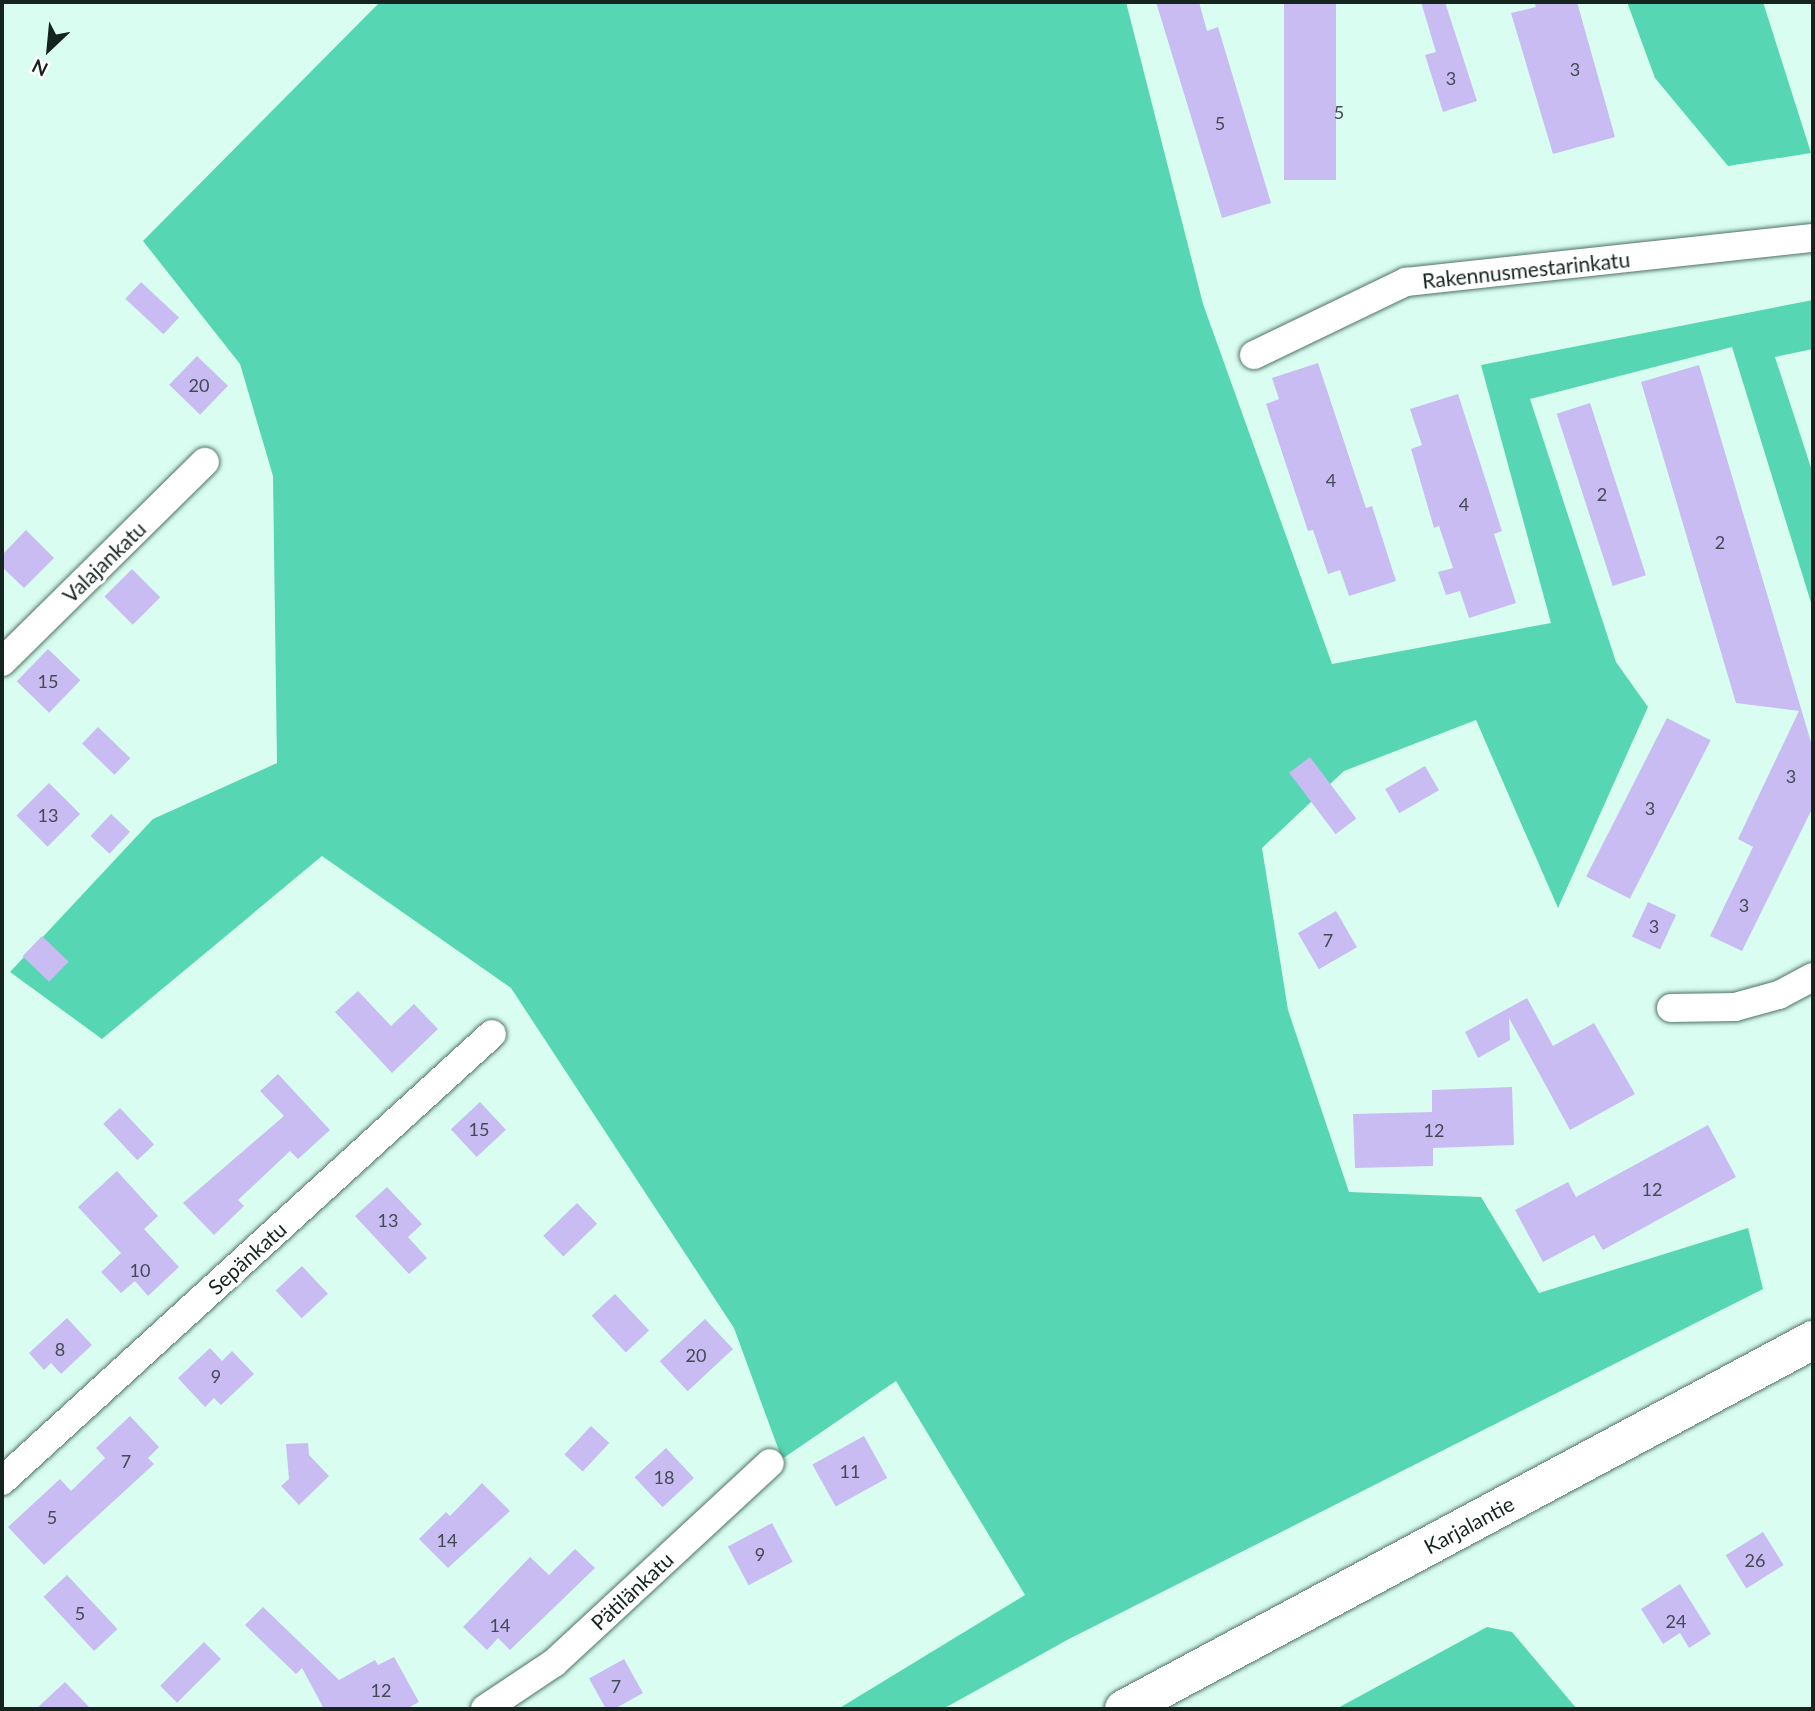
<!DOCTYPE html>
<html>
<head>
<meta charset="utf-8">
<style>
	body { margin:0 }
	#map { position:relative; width:1815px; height:1711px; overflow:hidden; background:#d9fef1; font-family:Lato,sans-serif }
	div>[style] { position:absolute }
	.forest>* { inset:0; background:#56d6b3 }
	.building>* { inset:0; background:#c9bcf2; transform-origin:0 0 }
	.roads { filter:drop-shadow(0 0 2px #517266) drop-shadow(0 0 2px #517266) }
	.minor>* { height:28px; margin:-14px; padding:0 14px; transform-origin:14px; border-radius:14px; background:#fff }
	.secondary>* { height:38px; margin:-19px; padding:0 19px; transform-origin:19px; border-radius:19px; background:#fff }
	span { translate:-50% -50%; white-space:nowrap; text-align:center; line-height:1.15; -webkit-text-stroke:6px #fff; paint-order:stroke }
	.number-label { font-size:18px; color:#434a54 }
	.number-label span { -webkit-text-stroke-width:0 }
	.street-label { font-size:21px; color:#16241f }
	.frame { position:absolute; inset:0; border:4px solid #16241f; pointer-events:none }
	.north { position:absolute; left:14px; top:14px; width:70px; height:70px; -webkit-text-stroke:5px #fff; paint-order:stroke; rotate:206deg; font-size:19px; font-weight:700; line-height:28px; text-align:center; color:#16241f }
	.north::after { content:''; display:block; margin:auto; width:24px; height:32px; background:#16241f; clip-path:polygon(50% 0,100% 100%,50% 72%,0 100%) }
</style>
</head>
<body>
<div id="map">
	<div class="forest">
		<i style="clip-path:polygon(380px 2px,1126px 2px,1203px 304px,1332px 664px,1551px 623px,1481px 365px,1813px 300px,1813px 349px,1775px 357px,1813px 474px,1813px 609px,1732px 347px,1530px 399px,1616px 662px,1648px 707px,1558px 908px,1476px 720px,1344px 771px,1262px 848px,1288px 1010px,1349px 1192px,1481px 1197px,1539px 1293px,1748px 1228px,1763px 1289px,1067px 1640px,943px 1709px,838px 1709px,1025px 1595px,896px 1381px,782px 1459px,734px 1328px,511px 988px,322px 856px,102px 1039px,10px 972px,153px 819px,277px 763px,273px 476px,240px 364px,143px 241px)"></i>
		<i style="clip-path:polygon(1627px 2px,1763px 2px,1811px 153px,1728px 166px,1655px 78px)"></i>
		<i style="clip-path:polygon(1487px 1627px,1512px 1632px,1577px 1709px,1336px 1709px)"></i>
	</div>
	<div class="building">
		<i style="clip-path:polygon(1156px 2px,1199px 2px,1207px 31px,1218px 27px,1271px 203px,1222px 218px)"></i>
		<i style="left:1284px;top:2px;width:52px;height:178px"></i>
		<i style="clip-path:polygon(1421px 2px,1445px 2px,1477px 101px,1443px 112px,1425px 55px,1436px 52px)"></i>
		<i style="clip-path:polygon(1534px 2px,1577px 2px,1615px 137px,1553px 154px,1511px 13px,1536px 7px)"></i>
		<i style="left:141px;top:282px;width:52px;height:23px;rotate:43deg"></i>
		<i style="left:197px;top:356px;width:43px;height:40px;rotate:44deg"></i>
		<i style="clip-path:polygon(1318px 363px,1366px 508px,1372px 506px,1396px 581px,1349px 596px,1340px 570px,1328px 574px,1313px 530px,1308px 531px,1266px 404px,1279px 399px,1272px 378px)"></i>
		<i style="clip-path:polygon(1699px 365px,1813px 749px,1813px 807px,1742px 951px,1710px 936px,1753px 847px,1738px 839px,1799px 711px,1736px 703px,1641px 382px)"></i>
		<i style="clip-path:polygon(1458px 394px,1502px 531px,1494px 534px,1516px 603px,1469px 618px,1460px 591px,1446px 595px,1438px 572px,1453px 568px,1439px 526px,1434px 528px,1411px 449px,1422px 445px,1410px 409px)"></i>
		<i style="left:1590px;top:403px;width:181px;height:35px;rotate:72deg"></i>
		<i style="clip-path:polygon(26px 530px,54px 558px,24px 588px,2px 567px,2px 555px)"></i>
		<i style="left:132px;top:569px;width:40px;height:39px;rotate:45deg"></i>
		<i style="left:48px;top:649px;width:45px;height:45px;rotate:44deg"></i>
		<i style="left:1667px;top:718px;width:49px;height:178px;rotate:27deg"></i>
		<i style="left:98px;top:727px;width:45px;height:23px;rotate:44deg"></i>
		<i style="left:1310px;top:757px;width:77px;height:26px;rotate:53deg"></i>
		<i style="left:1425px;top:766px;width:28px;height:46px;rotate:60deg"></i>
		<i style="left:49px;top:783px;width:44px;height:46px;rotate:45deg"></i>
		<i style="left:111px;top:814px;width:26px;height:30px;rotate:43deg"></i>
		<i style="left:1648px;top:902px;width:31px;height:38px;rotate:25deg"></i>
		<i style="left:1336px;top:911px;width:42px;height:44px;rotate:60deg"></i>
		<i style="left:42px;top:936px;width:37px;height:28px;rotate:44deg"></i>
		<i style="clip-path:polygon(358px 991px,391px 1026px,414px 1004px,438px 1029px,392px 1073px,335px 1012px)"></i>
		<i style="clip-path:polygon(1527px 998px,1553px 1046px,1594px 1023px,1635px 1094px,1570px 1130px,1509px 1018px,1510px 1040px,1478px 1058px,1465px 1032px)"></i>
		<i style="clip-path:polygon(278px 1074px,330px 1130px,298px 1159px,290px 1151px,238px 1200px,244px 1206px,214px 1235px,183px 1203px,284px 1116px,260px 1091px)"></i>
		<i style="clip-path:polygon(1512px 1087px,1514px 1145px,1433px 1148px,1433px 1166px,1355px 1168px,1353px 1114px,1432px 1112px,1432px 1090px)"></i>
		<i style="left:480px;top:1102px;width:38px;height:40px;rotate:47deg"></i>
		<i style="left:120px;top:1108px;width:50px;height:23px;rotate:47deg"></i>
		<i style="clip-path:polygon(1708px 1125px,1736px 1177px,1603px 1250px,1594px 1235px,1543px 1262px,1515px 1210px,1568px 1182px,1576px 1197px)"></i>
		<i style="clip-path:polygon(117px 1171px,158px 1216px,144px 1229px,179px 1267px,148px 1296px,135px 1281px,121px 1293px,101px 1272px,121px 1253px,78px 1207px)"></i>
		<i style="clip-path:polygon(387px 1187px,422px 1224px,408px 1237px,427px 1258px,409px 1274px,355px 1216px)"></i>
		<i style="left:577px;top:1203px;width:29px;height:47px;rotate:46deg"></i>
		<i style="left:302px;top:1266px;width:38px;height:36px;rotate:47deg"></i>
		<i style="left:615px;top:1294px;width:50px;height:32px;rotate:47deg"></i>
		<i style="clip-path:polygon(67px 1318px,92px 1345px,61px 1374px,51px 1363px,44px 1370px,29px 1353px)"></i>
		<i style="left:705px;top:1319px;width:41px;height:62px;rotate:47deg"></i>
		<i style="clip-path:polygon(210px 1348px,222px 1361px,232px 1351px,254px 1374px,221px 1405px,214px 1398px,205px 1407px,178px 1378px)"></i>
		<i style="clip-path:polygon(130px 1416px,159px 1447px,148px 1458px,154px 1464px,44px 1565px,8px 1527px,60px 1479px,71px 1491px,105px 1458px,96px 1448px)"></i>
		<i style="left:591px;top:1426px;width:25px;height:39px;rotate:43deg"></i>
		<i style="left:864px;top:1436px;width:48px;height:59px;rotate:61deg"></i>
		<i style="clip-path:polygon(308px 1443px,309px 1455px,329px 1476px,299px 1505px,281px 1486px,289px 1479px,286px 1444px)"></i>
		<i style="left:666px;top:1448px;width:41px;height:43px;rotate:47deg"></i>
		<i style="clip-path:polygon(482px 1483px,510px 1511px,448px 1568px,419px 1539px,446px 1512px,450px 1516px)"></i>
		<i style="left:772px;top:1523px;width:44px;height:50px;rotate:62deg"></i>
		<i style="left:1763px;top:1532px;width:39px;height:44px;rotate:58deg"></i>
		<i style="clip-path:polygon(575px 1549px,595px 1568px,510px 1650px,498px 1638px,487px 1650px,463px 1627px,530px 1557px,549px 1575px)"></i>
		<i style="left:67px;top:1575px;width:74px;height:32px;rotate:47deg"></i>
		<i style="clip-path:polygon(1680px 1584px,1711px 1634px,1689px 1648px,1680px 1633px,1663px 1644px,1641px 1609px)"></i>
		<i style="clip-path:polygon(263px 1607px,339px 1680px,375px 1660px,378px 1665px,394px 1657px,419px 1702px,406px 1709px,324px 1709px,302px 1668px,296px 1674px,245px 1625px)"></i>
		<i style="left:204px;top:1642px;width:24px;height:62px;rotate:45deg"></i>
		<i style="left:624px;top:1659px;width:39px;height:40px;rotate:61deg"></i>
		<i style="clip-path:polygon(65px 1682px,91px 1709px,36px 1709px)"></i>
	</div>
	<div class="roads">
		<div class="minor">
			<i style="left:1254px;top:355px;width:169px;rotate:-25.7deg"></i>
			<i style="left:1406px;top:282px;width:409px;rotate:-6.2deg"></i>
			<i style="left:2px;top:662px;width:285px;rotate:-44.6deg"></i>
			<i style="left:1671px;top:1008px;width:64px;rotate:-0.9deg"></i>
			<i style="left:1735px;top:1007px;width:46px;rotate:-15.3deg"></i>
			<i style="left:1779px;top:995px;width:38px;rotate:-28deg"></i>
			<i style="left:2px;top:1481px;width:663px;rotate:-42.37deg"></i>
			<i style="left:485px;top:1709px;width:83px;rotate:-33.7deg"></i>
			<i style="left:554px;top:1663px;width:294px;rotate:-42.8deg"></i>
		</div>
		<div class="secondary">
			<i style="left:1124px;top:1709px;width:782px;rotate:-28.17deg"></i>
		</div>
	</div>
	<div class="number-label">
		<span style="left:1575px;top:69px">3</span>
		<span style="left:1451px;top:78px">3</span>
		<span style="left:1339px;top:112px">5</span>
		<span style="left:1220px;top:123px">5</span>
		<span style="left:199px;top:385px">20</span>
		<span style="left:1331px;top:480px">4</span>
		<span style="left:1602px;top:494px">2</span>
		<span style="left:1464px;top:504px">4</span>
		<span style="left:1720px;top:542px">2</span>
		<span style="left:48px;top:681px">15</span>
		<span style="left:1791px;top:776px">3</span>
		<span style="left:1650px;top:808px">3</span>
		<span style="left:48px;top:815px">13</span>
		<span style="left:1744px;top:905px">3</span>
		<span style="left:1654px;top:926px">3</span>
		<span style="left:1328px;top:940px">7</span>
		<span style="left:479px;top:1129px">15</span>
		<span style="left:1434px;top:1130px">12</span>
		<span style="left:1652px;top:1189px">12</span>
		<span style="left:388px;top:1220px">13</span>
		<span style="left:140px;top:1270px">10</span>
		<span style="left:60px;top:1349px">8</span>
		<span style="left:696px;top:1355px">20</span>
		<span style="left:216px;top:1376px">9</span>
		<span style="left:126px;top:1461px">7</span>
		<span style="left:850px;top:1471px">11</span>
		<span style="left:664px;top:1477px">18</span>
		<span style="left:52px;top:1517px">5</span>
		<span style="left:447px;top:1540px">14</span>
		<span style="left:760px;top:1554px">9</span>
		<span style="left:1755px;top:1560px">26</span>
		<span style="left:80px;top:1613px">5</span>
		<span style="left:1676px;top:1621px">24</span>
		<span style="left:500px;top:1625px">14</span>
		<span style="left:616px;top:1686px">7</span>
		<span style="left:381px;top:1690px">12</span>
	</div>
	<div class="street-label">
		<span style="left:1526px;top:270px;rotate:-6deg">Rakennusmestarinkatu</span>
		<span style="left:104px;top:562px;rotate:-44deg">Valajankatu</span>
		<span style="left:247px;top:1258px;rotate:-42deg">Sepänkatu</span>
		<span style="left:1469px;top:1525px;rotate:-28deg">Karjalantie</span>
		<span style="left:632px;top:1591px;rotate:-43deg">Pätilänkatu</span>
	</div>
	<div class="frame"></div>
	<div class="north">N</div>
</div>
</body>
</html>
